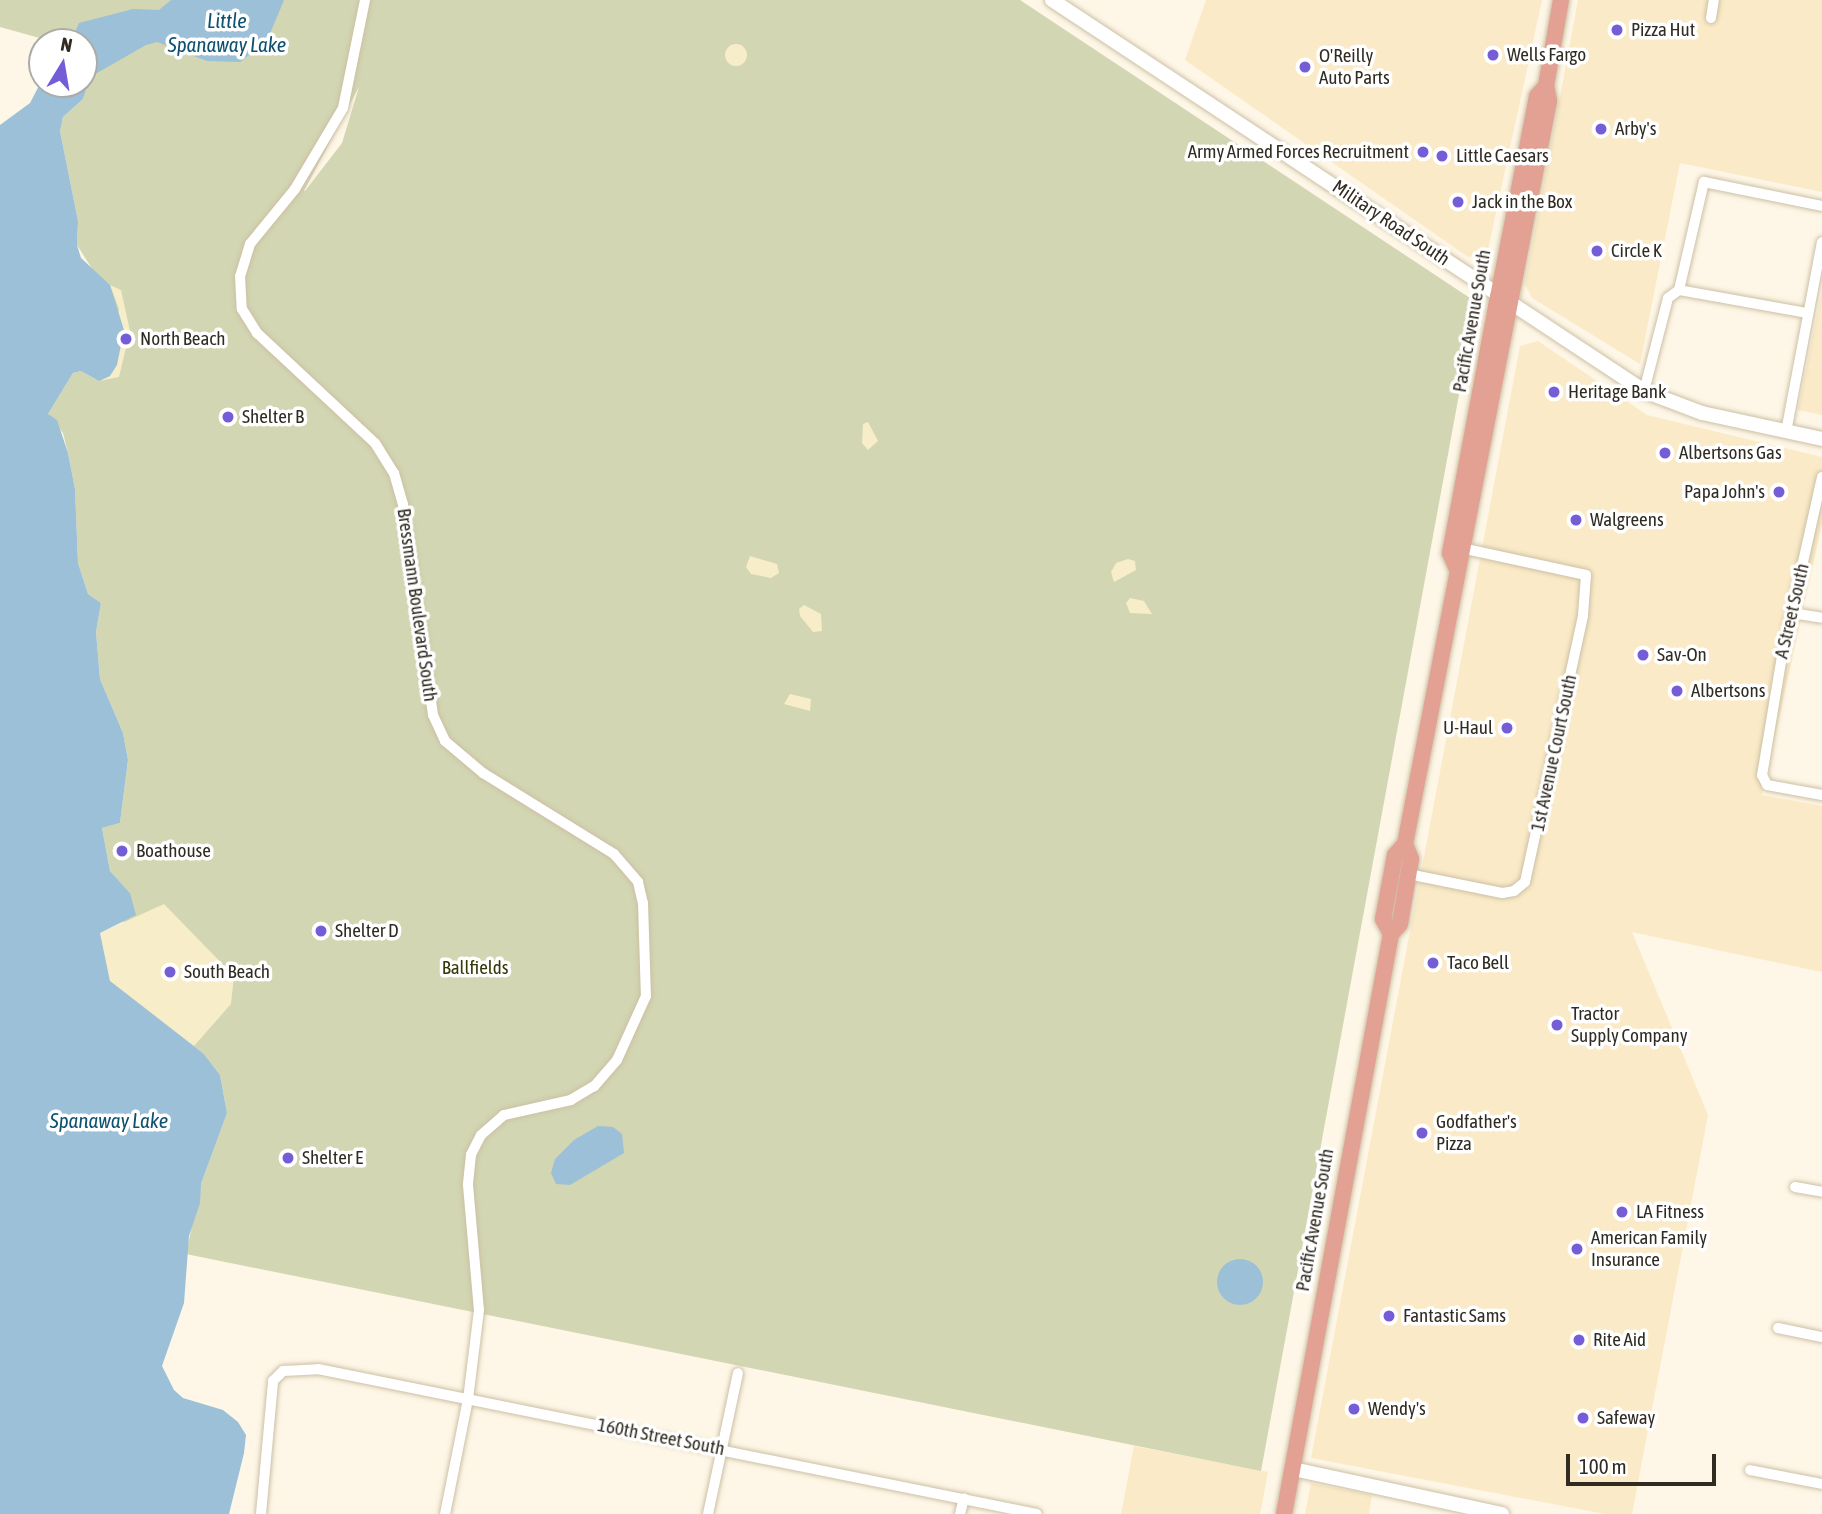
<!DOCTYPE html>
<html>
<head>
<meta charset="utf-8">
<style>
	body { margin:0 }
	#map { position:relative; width:1822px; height:1514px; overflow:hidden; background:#fef6e6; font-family:"Asap Condensed",sans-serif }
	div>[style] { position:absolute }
	.built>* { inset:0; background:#faeac7 }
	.green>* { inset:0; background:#d2d6b2 }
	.sand>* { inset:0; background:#f7edc8 }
	.round { border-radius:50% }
	.water>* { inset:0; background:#9bc0d7 }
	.roads { filter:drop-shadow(0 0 2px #ccc0a5) drop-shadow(0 0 2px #ccc0a5) }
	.street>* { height:10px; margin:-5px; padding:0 5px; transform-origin:5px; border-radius:5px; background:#fff }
	.secondary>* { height:14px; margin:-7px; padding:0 7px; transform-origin:7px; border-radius:7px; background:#fff }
	.primary>* { height:16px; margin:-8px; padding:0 8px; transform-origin:8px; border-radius:8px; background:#e2a193 }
	.dots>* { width:19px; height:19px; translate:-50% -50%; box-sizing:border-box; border:4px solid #fff; border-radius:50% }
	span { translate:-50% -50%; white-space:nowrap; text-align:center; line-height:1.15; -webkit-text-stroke:7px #fff; paint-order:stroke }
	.poi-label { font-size:19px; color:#312c22 }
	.left { translate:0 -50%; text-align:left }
	.right { translate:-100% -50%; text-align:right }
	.street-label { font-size:19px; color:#312c22 }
	.park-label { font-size:19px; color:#343707 }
	.water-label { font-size:21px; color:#0d5070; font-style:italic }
	.north { position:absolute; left:28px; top:28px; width:70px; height:70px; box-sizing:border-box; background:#fff; border:2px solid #adaba7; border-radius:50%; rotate:11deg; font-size:19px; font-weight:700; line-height:28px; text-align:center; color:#312c22 }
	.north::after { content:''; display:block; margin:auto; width:24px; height:32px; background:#755dd7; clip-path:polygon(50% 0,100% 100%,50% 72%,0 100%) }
	.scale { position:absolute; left:1566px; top:1454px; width:150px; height:32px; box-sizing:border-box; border:4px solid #312c22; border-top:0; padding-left:9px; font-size:21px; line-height:24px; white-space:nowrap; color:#312c22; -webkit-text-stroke:5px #fff; paint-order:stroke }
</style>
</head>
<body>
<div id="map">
	<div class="built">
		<i style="clip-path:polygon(1206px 0,1542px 0,1487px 254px,1468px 257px,1185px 60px)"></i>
		<i style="clip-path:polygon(1578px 0,1822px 0,1822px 192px,1680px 163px,1640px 364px,1532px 298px,1525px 284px)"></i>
		<i style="clip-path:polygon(1822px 289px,1822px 415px,1798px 410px)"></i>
		<i style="clip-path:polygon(1538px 341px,1647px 415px,1822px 457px,1822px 524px,1762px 795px,1822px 806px,1822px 972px,1632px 932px,1708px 1115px,1632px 1514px,1605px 1514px,1311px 1458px,1520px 346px)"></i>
		<i style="clip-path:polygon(1134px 1446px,1268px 1472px,1260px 1514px,1121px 1514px)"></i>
		<i style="clip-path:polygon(1311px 1483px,1372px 1495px,1369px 1514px,1305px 1514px)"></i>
	</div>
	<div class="green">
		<i style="clip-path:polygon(evenodd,0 0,1020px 0,1476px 302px,1261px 1471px,186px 1254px,201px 1184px,227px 1113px,220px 1075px,204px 1054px,110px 981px,130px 893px,110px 871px,102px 828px,120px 823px,128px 760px,123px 733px,100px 679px,96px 632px,101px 603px,88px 594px,78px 563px,75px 489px,68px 453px,63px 433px,48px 414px,73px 373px,81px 371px,99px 381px,91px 267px,77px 245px,78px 221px,60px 131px,63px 117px,83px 99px,89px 77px,84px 42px,54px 42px,0 27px,0 0,359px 87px,342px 143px,305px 191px,304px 191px,359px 87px)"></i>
	</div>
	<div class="sand">
		<i class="round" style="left:725px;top:44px;width:22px;height:22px"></i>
		<i style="clip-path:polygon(110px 285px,121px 290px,130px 331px,119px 377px,99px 381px,110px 376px,119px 309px)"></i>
		<i style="clip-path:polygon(868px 422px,878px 441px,868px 450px,862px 443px,863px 424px)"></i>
		<i style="clip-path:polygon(750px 556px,777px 564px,779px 573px,771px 578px,751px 574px,746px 567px)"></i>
		<i style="clip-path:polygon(1128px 559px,1135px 561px,1136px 570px,1114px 582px,1111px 572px,1116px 563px)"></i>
		<i style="clip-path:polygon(1130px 598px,1144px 601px,1152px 614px,1130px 613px,1126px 603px)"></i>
		<i style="clip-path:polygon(804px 605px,821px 614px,822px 631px,813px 632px,800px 616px,799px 609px)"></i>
		<i style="clip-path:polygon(790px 694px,811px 699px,810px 711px,784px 704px)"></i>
		<i style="clip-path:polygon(164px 904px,234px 976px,231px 1004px,194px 1046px,110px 981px,100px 933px)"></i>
	</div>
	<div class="water">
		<i style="clip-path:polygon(171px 0,284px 0,267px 41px,240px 62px,207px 61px,157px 42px,146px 45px,90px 77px,83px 99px,63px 117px,60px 131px,78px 221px,77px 245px,81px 258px,110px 285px,124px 330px,117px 365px,110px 376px,99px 381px,81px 371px,73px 373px,48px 414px,57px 420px,68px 453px,75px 489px,78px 563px,88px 594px,101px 603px,96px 632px,100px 679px,123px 733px,128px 760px,120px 823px,102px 828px,110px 871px,130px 893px,136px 915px,100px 933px,110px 981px,204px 1054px,220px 1075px,227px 1113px,201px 1184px,200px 1203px,189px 1236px,184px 1303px,162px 1366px,174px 1390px,183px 1398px,223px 1410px,238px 1422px,246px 1435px,244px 1453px,229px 1514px,0 1514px,0 125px,30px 103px,42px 80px,42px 84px,84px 84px,84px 42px,71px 42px,79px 23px,133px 9px,159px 10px)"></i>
		<i style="clip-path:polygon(598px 1126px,613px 1127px,622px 1134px,624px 1153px,570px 1185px,556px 1184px,551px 1173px,555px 1159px,574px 1140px)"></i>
		<i class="round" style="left:1217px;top:1259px;width:46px;height:46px"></i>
	</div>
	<div class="roads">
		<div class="street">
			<i style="left:365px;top:0;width:110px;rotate:101.5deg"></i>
			<i style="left:343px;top:108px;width:94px;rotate:120.7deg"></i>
			<i style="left:295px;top:189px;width:71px;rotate:129.3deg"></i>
			<i style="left:250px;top:244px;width:34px;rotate:107deg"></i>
			<i style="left:240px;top:276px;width:33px;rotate:87deg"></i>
			<i style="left:242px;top:309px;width:28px;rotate:58deg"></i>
			<i style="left:257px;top:333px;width:161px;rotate:43deg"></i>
			<i style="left:375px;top:443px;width:36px;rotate:58deg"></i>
			<i style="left:394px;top:473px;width:32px;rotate:74deg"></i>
			<i style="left:403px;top:504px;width:213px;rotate:81.9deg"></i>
			<i style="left:433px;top:715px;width:29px;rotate:65deg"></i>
			<i style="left:445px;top:741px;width:50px;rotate:40.1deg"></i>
			<i style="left:483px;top:773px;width:154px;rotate:31.7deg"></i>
			<i style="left:614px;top:854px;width:37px;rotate:49deg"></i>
			<i style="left:638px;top:882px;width:22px;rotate:77deg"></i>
			<i style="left:643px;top:903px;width:93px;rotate:88.2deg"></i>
			<i style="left:646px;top:996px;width:70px;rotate:114.4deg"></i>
			<i style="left:617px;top:1060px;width:35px;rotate:131deg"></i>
			<i style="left:594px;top:1086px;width:27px;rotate:149deg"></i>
			<i style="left:571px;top:1100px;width:69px;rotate:167.4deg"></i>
			<i style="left:504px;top:1115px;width:30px;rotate:139deg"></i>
			<i style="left:481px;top:1135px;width:22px;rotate:117deg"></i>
			<i style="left:471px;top:1155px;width:30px;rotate:96deg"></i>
			<i style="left:468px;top:1185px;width:125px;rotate:85deg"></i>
			<i style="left:479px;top:1310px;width:90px;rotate:97deg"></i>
			<i style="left:468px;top:1399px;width:117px;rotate:101.3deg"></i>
			<i style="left:1711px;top:18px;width:18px;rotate:-81deg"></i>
			<i style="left:1679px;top:290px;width:111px;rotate:-77deg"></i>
			<i style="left:1704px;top:182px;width:120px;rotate:11.5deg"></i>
			<i style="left:1679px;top:290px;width:130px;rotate:10.2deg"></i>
			<i style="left:1644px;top:391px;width:96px;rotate:-75.5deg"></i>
			<i style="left:1668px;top:298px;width:14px;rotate:-36deg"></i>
			<i style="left:1786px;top:432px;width:193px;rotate:-79.3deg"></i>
			<i style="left:1822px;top:477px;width:183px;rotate:102.6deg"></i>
			<i style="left:1782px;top:656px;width:121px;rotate:99.5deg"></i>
			<i style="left:1762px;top:775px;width:11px;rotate:63deg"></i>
			<i style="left:1767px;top:785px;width:56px;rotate:10.3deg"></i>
			<i style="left:1792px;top:613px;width:30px;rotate:9deg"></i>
			<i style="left:1408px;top:874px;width:96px;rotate:11.4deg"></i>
			<i style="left:1502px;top:893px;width:12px;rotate:-9deg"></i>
			<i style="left:1514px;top:891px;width:14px;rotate:-39deg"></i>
			<i style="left:1525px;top:882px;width:273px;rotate:-77.7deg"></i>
			<i style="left:1583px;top:615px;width:40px;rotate:-85.7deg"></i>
			<i style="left:1586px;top:575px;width:123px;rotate:-167.8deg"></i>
			<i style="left:1795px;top:1187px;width:27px;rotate:10deg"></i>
			<i style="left:1778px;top:1328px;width:45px;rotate:11.6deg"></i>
			<i style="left:1750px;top:1470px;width:73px;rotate:11deg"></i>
			<i style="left:261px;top:1514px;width:134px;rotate:-84.8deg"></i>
			<i style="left:273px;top:1381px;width:14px;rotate:-45deg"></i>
			<i style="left:283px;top:1371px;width:35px;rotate:-3deg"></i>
			<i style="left:318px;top:1369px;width:733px;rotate:11.4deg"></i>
			<i style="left:708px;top:1514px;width:144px;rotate:-78deg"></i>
			<i style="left:960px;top:1514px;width:16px;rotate:-76deg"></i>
		</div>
		<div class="secondary">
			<i style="left:1052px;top:0;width:709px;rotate:33.44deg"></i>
			<i style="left:1644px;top:391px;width:62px;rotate:20.8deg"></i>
			<i style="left:1702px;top:413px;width:123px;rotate:12.2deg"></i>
			<i style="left:1293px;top:1469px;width:214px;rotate:12.2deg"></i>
		</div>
		<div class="primary">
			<i style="left:1456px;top:567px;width:15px;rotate:-113deg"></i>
			<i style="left:1450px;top:553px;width:260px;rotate:-79.4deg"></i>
			<i style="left:1498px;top:297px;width:205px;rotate:-79deg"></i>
			<i style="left:1537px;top:96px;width:13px;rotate:-48deg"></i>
			<i style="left:1391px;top:934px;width:17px;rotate:-118deg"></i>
			<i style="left:1383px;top:919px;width:65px;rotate:-79.4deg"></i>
			<i style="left:1395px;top:855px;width:15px;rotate:-48deg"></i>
			<i style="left:1284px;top:1514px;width:590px;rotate:-79.55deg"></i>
			<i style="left:1391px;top:934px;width:13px;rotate:-48deg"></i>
			<i style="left:1400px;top:924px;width:66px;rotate:-80.4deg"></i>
			<i style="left:1411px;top:859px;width:16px;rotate:-112deg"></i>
			<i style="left:1405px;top:844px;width:757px;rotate:-79.03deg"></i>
			<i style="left:1549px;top:101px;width:15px;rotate:-101deg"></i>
			<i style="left:1546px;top:86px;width:87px;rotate:-80.1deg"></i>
		</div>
	</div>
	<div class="dots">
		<i style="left:1617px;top:30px;background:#755dd7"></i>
		<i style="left:1493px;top:55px;background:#755dd7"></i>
		<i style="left:1305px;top:67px;background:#755dd7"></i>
		<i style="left:1601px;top:129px;background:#755dd7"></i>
		<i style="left:1423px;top:152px;background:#755dd7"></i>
		<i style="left:1442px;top:156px;background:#755dd7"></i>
		<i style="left:1458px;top:202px;background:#755dd7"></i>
		<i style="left:1597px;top:251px;background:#755dd7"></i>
		<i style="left:126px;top:339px;background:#755dd7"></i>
		<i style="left:1554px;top:392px;background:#755dd7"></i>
		<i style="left:228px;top:417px;background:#755dd7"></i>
		<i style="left:1665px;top:453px;background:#755dd7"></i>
		<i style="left:1779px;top:492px;background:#755dd7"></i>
		<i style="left:1576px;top:520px;background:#755dd7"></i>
		<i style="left:1643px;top:655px;background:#755dd7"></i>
		<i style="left:1677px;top:691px;background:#755dd7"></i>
		<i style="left:1507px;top:728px;background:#755dd7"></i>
		<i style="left:122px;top:851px;background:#755dd7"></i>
		<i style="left:321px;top:931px;background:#755dd7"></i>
		<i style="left:1433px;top:963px;background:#755dd7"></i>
		<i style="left:170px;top:972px;background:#755dd7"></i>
		<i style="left:1557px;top:1025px;background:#755dd7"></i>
		<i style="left:1422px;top:1133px;background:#755dd7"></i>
		<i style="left:288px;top:1158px;background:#755dd7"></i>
		<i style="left:1622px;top:1212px;background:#755dd7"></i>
		<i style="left:1577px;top:1249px;background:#755dd7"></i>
		<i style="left:1389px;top:1316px;background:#755dd7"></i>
		<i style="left:1579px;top:1340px;background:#755dd7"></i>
		<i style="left:1354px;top:1409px;background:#755dd7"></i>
		<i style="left:1583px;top:1418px;background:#755dd7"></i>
	</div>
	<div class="poi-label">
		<span class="left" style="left:1631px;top:30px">Pizza Hut</span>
		<span class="left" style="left:1507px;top:55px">Wells Fargo</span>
		<span class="left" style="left:1319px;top:67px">O'Reilly<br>Auto Parts</span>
		<span class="left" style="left:1615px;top:129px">Arby's</span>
		<span class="right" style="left:1409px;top:152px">Army Armed Forces Recruitment</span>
		<span class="left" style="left:1456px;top:156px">Little Caesars</span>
		<span class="left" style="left:1472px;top:202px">Jack in the Box</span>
		<span class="left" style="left:1611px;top:251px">Circle K</span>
		<span class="left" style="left:140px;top:339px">North Beach</span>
		<span class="left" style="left:1568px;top:392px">Heritage Bank</span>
		<span class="left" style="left:242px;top:417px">Shelter B</span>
		<span class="left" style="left:1679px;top:453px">Albertsons Gas</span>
		<span class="right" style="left:1765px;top:492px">Papa John's</span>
		<span class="left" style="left:1590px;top:520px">Walgreens</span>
		<span class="left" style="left:1657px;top:655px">Sav-On</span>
		<span class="left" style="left:1691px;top:691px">Albertsons</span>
		<span class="right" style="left:1493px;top:728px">U-Haul</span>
		<span class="left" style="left:136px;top:851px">Boathouse</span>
		<span class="left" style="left:335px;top:931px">Shelter D</span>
		<span class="left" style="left:1447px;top:963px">Taco Bell</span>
		<span class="left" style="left:184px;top:972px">South Beach</span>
		<span class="left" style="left:1571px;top:1025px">Tractor<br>Supply Company</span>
		<span class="left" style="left:1436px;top:1133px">Godfather's<br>Pizza</span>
		<span class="left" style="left:302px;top:1158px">Shelter E</span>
		<span class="left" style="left:1636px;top:1212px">LA Fitness</span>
		<span class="left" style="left:1591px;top:1249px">American Family<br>Insurance</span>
		<span class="left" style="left:1403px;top:1316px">Fantastic Sams</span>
		<span class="left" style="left:1593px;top:1340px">Rite Aid</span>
		<span class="left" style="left:1368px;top:1409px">Wendy's</span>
		<span class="left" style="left:1597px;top:1418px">Safeway</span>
	</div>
	<div class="street-label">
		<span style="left:1391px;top:223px;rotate:34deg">Military Road South</span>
		<span style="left:1472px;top:321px;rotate:-80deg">Pacific Avenue South</span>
		<span style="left:417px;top:605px;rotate:82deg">Bressmann Boulevard South</span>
		<span style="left:1792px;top:611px;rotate:-77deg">A Street South</span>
		<span style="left:1554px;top:753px;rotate:-78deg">1st Avenue Court South</span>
		<span style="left:1315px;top:1220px;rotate:-80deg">Pacific Avenue South</span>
		<span style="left:661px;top:1437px;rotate:11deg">160th Street South</span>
	</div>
	<div class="park-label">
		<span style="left:475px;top:968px">Ballfields</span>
	</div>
	<div class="water-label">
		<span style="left:227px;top:32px">Little<br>Spanaway Lake</span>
		<span style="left:109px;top:1120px">Spanaway Lake</span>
	</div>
	<div class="north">N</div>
	<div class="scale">100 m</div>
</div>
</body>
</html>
